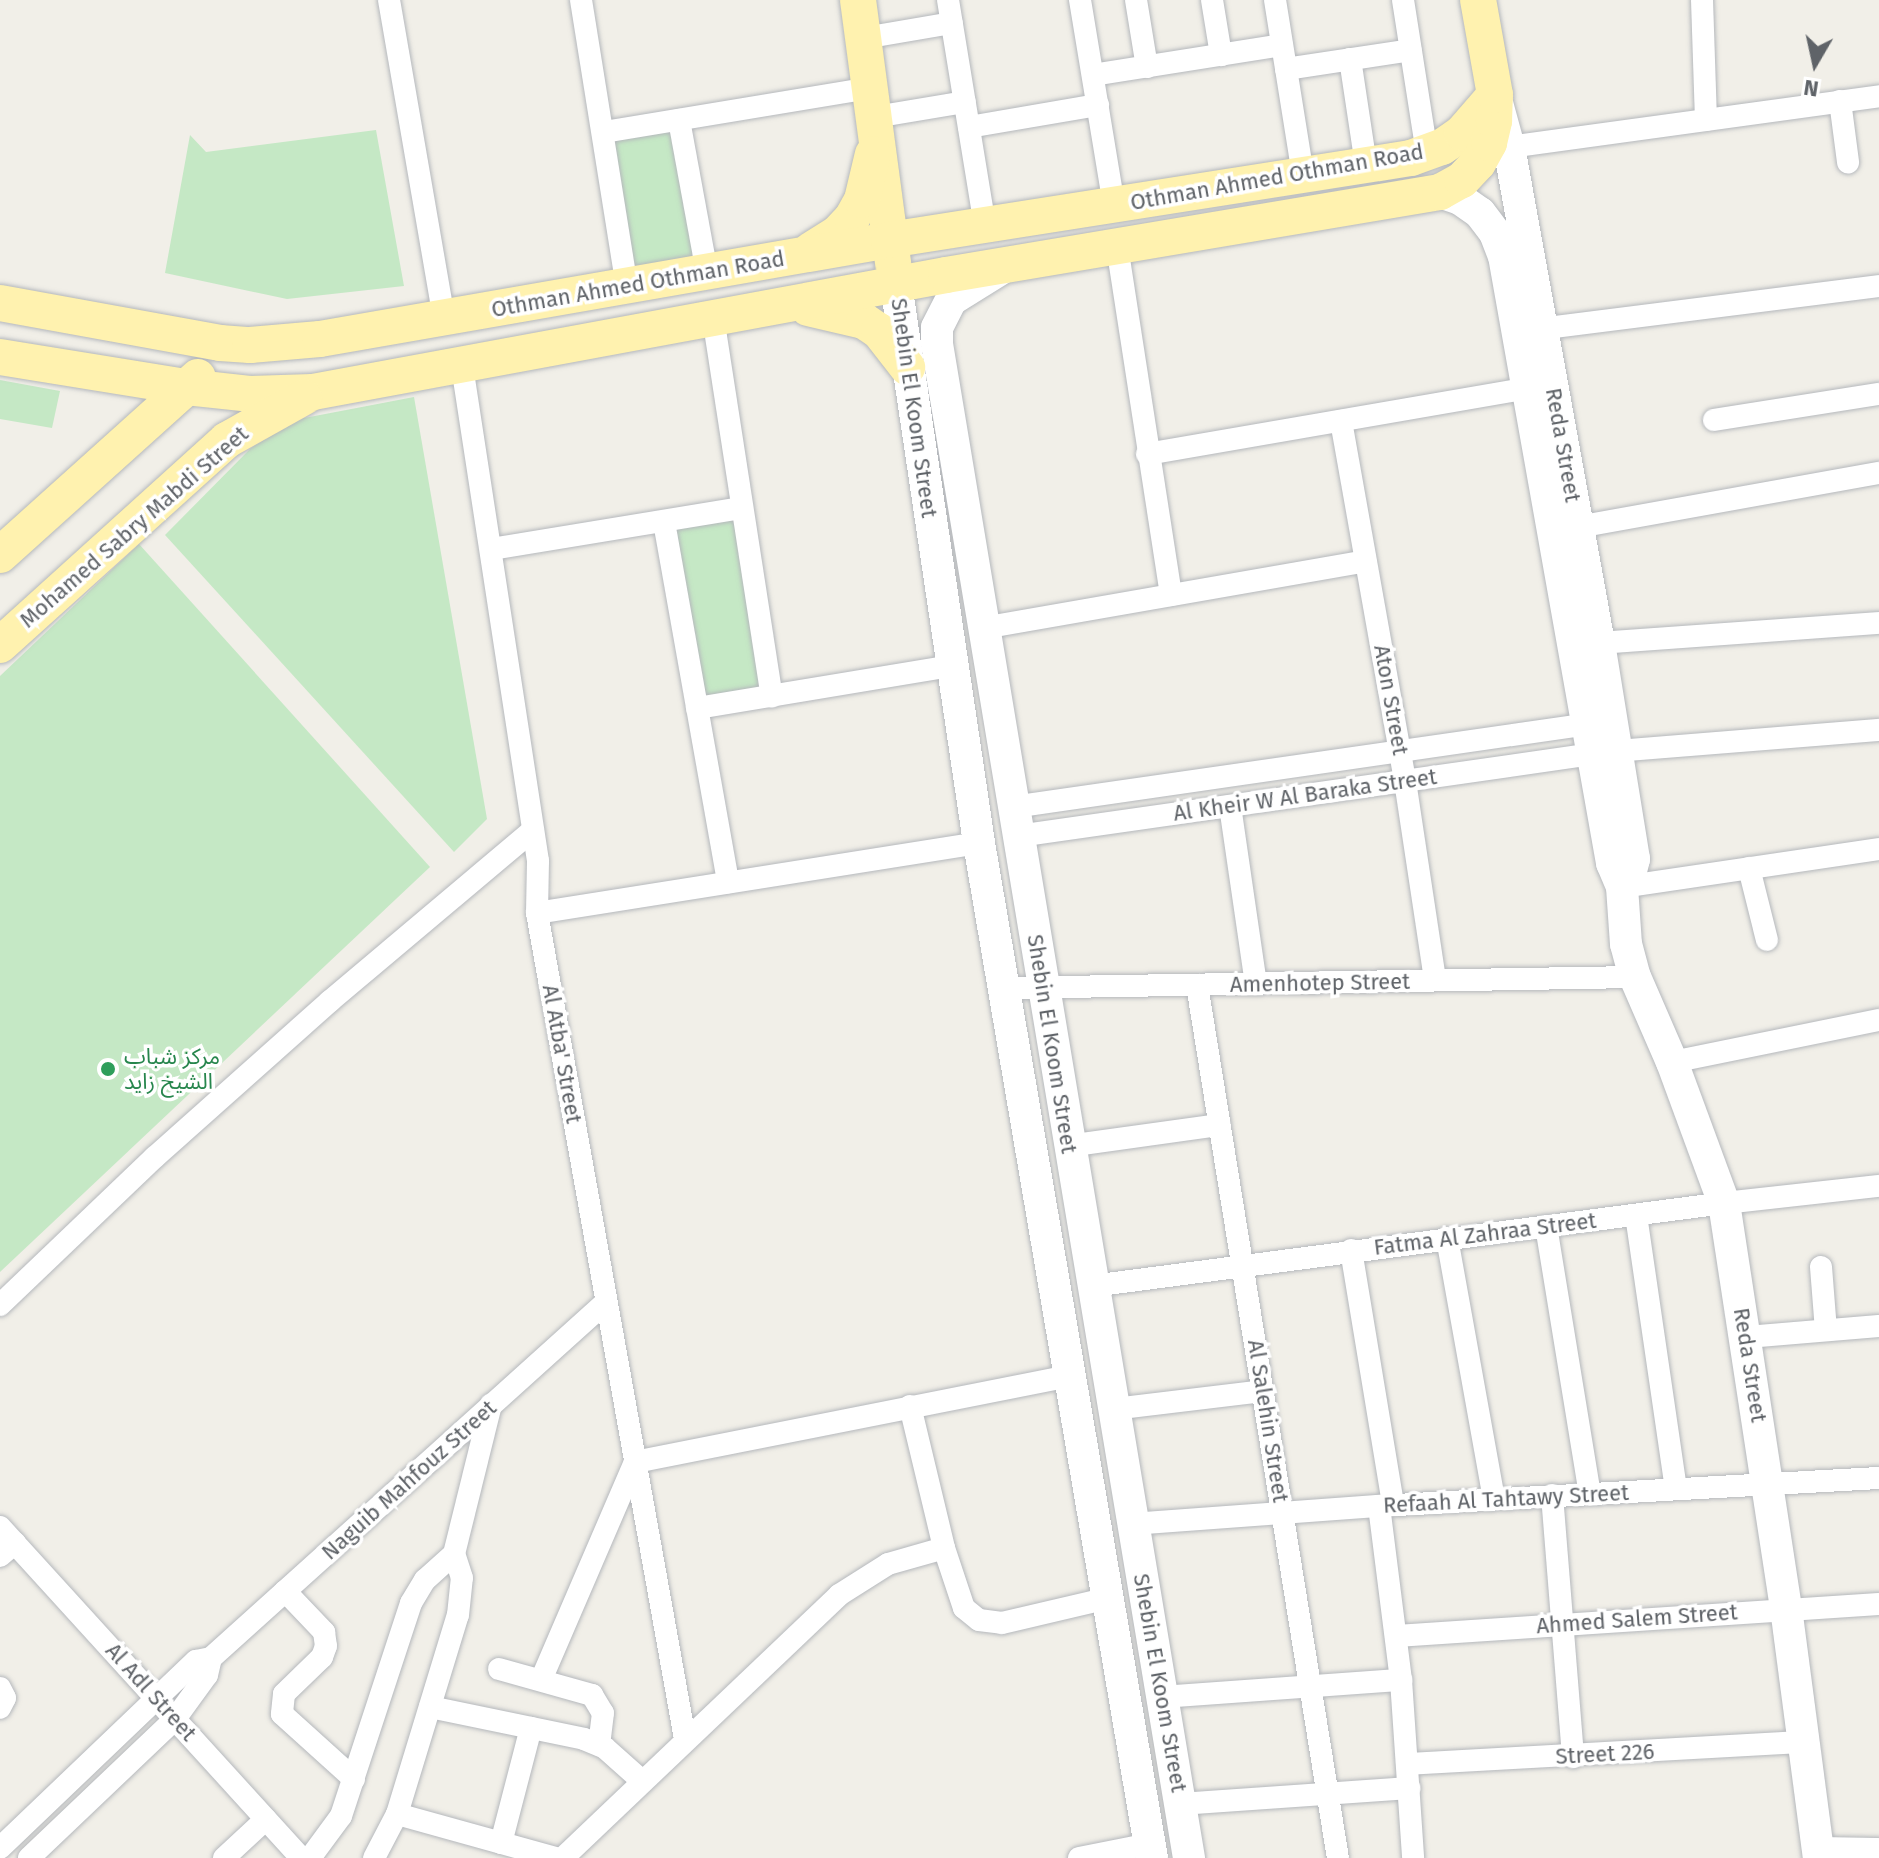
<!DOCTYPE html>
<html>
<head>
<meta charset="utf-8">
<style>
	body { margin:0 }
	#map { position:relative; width:1879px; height:1858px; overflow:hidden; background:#f1efe8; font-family:"Fira Sans","Noto Sans Arabic",sans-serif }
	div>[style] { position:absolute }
	.green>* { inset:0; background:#c5e8c5; transform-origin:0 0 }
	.roads { filter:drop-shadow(0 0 2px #b5b8bc) drop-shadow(0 0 2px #b5b8bc) }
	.street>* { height:22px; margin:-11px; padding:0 11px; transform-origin:11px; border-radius:11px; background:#fff }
	.secondary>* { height:32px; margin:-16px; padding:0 16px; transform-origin:16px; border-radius:16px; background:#fff }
	.primary>* { height:36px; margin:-18px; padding:0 18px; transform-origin:18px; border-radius:18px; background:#fff2af }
	.dots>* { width:22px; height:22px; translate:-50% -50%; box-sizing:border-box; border:4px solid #fff; border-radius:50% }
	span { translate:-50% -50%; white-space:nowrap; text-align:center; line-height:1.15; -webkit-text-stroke:7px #fff; paint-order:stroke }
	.street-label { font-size:22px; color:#5f6368 }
	.leisure-label { font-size:22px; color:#27864d }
	.left { translate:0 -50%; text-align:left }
	.north { position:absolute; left:1775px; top:24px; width:80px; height:80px; -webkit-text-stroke:6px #fff; paint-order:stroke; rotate:189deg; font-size:22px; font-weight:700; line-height:32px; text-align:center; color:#5f6368 }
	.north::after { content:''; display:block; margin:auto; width:28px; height:36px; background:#5f6368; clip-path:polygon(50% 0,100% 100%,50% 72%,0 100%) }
</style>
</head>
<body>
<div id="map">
	<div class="green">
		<i style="left:678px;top:122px;width:142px;height:73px;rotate:80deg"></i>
		<i style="clip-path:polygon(376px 130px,404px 286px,287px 299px,165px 273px,190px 135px,206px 152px)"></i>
		<i style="clip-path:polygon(0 380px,60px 391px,52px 428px,0 419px)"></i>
		<i style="clip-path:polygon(414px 397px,487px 819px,454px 852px,165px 535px,251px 448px,276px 432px,299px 419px)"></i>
		<i style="left:739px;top:511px;width:184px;height:72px;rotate:81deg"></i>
		<i style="clip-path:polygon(139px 544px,430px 867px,0 1272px,0 676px)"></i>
	</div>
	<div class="roads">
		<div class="street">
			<i style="left:389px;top:0;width:322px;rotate:80.2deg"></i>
			<i style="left:581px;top:0;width:290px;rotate:80.9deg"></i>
			<i style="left:948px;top:0;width:229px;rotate:80.7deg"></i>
			<i style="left:1080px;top:0;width:208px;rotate:80.6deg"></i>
			<i style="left:1136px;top:0;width:68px;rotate:80.7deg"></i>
			<i style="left:1212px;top:0;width:56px;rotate:80.7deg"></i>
			<i style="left:1275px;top:0;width:176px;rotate:80.9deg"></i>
			<i style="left:1403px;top:0;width:156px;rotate:81.1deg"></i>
			<i style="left:1702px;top:0;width:120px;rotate:88.1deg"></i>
			<i style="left:864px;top:38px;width:89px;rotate:-9.7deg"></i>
			<i style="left:1350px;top:59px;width:107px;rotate:81.4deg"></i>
			<i style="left:1286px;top:69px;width:126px;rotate:-8.6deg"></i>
			<i style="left:1093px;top:75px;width:191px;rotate:-9deg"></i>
			<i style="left:1840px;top:101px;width:62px;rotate:82.5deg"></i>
			<i style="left:875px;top:117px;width:91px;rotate:-9.5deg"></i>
			<i style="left:679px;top:120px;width:155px;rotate:79.6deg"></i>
			<i style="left:969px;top:127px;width:131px;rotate:-9.7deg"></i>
			<i style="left:604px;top:132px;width:271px;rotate:-9.4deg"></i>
			<i style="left:1509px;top:147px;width:373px;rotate:-7.8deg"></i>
			<i style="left:1117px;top:246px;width:353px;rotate:81.2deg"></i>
			<i style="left:713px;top:317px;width:384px;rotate:81.2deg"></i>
			<i style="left:1531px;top:330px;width:351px;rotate:-7.2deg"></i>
			<i style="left:462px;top:366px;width:501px;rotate:81.27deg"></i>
			<i style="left:538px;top:861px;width:52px;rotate:91.1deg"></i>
			<i style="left:537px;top:913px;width:839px;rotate:79.84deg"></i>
			<i style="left:1714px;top:420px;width:167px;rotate:-9deg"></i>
			<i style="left:1341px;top:421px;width:366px;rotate:79.9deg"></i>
			<i style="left:1405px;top:781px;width:201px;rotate:81.4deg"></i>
			<i style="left:1147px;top:454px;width:387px;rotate:-9.8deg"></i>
			<i style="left:664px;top:522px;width:366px;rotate:79.9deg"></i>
			<i style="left:1578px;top:527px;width:306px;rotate:-10.2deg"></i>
			<i style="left:491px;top:549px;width:254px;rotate:-9.3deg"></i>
			<i style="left:983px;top:628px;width:388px;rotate:-9.9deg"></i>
			<i style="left:1599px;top:643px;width:281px;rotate:-4.1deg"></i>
			<i style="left:697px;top:708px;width:257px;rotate:-9.4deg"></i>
			<i style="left:1616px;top:751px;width:264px;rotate:-4.6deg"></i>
			<i style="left:1230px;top:806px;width:180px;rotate:81.7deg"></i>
			<i style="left:1013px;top:807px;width:581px;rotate:-8.21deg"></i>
			<i style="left:1018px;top:836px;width:581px;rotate:-8.12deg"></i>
			<i style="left:1749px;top:868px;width:74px;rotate:76deg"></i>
			<i style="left:1622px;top:887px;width:260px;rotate:-8.4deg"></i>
			<i style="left:537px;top:913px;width:448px;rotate:-9deg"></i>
			<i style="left:1197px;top:985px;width:884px;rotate:80.83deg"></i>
			<i style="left:1005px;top:988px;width:630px;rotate:-1deg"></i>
			<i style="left:1672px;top:1062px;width:211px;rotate:-11.5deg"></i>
			<i style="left:1068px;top:1146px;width:153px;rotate:-7.9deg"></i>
			<i style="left:1636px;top:1215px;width:277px;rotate:81.7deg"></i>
			<i style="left:1546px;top:1226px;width:272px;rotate:80.7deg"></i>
			<i style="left:1447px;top:1238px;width:265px;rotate:79.8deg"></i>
			<i style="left:1351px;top:1250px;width:258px;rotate:80.6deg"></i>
			<i style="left:1821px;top:1267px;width:63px;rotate:85.5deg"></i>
			<i style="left:1092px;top:1286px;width:637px;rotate:-7.48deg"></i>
			<i style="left:1724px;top:1203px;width:156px;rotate:-6.3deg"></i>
			<i style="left:0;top:1305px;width:214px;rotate:-43.7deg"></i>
			<i style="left:155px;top:1157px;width:234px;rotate:-41.7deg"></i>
			<i style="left:330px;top:1001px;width:265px;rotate:-40.1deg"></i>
			<i style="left:1747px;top:1337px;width:132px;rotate:-4.8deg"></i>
			<i style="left:910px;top:1406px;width:146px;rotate:76.5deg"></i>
			<i style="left:944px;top:1548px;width:63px;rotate:71.6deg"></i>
			<i style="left:964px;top:1608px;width:19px;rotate:39deg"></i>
			<i style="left:979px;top:1620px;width:23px;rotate:7deg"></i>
			<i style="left:1002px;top:1623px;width:110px;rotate:-13.2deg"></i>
			<i style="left:1113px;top:1409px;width:152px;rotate:-6.8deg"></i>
			<i style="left:1552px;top:1495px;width:263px;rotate:85.4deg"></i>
			<i style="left:1379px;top:1506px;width:175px;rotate:82.8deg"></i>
			<i style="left:1401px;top:1680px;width:178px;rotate:86.1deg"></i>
			<i style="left:1132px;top:1524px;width:248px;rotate:-4.2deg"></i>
			<i style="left:1379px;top:1506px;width:501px;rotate:-3.21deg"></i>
			<i style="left:0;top:1527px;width:447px;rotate:47.7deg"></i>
			<i style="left:0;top:1556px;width:20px;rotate:-41deg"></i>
			<i style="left:285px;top:1591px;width:57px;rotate:46.4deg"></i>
			<i style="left:324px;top:1632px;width:14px;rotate:82deg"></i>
			<i style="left:326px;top:1646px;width:12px;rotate:110deg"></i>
			<i style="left:322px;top:1657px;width:53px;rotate:135.8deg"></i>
			<i style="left:284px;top:1694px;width:20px;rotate:96deg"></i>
			<i style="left:282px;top:1714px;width:97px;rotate:42.1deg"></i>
			<i style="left:1396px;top:1636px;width:484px;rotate:-3.8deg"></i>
			<i style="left:499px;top:1669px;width:97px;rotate:15.6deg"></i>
			<i style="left:592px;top:1695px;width:21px;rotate:59deg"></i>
			<i style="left:603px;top:1713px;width:32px;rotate:97deg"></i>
			<i style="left:541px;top:1680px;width:237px;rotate:-66.7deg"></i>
			<i style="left:635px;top:1462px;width:444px;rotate:-11.2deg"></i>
			<i style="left:0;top:1688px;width:11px;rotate:63deg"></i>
			<i style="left:5px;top:1698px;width:11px;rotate:117deg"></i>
			<i style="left:1162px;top:1697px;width:240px;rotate:-4.1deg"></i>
			<i style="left:430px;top:1707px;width:157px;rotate:11.7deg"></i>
			<i style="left:584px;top:1739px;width:23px;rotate:23deg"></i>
			<i style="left:605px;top:1748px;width:50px;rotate:41.7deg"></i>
			<i style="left:1407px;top:1764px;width:397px;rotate:-3.2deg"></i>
			<i style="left:1180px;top:1804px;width:230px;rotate:-4deg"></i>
			<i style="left:397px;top:1814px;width:165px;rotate:15.5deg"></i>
			<i style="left:501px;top:1843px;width:119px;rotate:-75.4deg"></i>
			<i style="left:0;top:1848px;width:271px;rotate:-43.7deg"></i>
			<i style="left:196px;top:1661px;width:15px;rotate:-11deg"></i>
			<i style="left:211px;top:1658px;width:532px;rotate:-42.03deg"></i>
			<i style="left:1817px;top:1848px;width:62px;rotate:0.9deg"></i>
			<i style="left:29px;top:1858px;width:202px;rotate:-43.6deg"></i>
			<i style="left:175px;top:1719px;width:54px;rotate:-54deg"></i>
			<i style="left:207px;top:1675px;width:17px;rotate:-77deg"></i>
			<i style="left:224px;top:1858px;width:57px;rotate:-42.9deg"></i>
			<i style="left:310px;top:1858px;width:52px;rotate:-53.6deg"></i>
			<i style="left:341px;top:1816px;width:224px;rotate:-71.8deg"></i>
			<i style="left:411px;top:1603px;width:27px;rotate:-59deg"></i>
			<i style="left:425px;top:1580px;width:39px;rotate:-42deg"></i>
			<i style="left:374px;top:1858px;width:50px;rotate:-62.4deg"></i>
			<i style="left:397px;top:1814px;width:208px;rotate:-73deg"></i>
			<i style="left:458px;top:1615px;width:37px;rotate:-84deg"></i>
			<i style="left:462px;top:1578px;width:25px;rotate:-108deg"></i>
			<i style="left:454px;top:1554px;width:154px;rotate:-76.1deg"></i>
			<i style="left:563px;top:1858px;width:381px;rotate:-43.6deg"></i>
			<i style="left:839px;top:1595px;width:58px;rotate:-32.3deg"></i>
			<i style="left:888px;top:1564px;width:58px;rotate:-15.9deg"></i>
			<i style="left:1079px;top:1858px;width:72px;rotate:-11.2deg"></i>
		</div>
		<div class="secondary">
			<i style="left:1497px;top:103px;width:46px;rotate:74.7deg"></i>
			<i style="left:1509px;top:147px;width:504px;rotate:79.72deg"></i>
			<i style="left:1599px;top:643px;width:219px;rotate:80.8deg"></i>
			<i style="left:1634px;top:859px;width:21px;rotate:104deg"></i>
			<i style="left:1440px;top:192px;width:21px;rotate:19deg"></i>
			<i style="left:1460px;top:199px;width:24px;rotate:35deg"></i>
			<i style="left:1480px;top:213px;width:25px;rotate:53deg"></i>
			<i style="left:1495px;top:233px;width:25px;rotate:69deg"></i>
			<i style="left:1504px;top:256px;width:617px;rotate:79.91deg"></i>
			<i style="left:1612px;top:863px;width:26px;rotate:67deg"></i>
			<i style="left:1622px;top:887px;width:57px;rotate:86deg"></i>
			<i style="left:1626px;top:944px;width:34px;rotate:75deg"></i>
			<i style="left:1635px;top:977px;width:93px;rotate:66.5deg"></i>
			<i style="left:1672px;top:1062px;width:150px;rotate:69.8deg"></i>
			<i style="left:1724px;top:1203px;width:410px;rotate:81.3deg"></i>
			<i style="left:1786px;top:1608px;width:252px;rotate:82.5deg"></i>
			<i style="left:1004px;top:267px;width:62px;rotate:148.1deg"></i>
			<i style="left:951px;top:300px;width:31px;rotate:117deg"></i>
			<i style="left:937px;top:328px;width:16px;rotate:90deg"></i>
			<i style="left:937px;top:344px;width:1535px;rotate:80.55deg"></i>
			<i style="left:896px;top:284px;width:565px;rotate:81.55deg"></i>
			<i style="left:979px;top:843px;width:1030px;rotate:80.33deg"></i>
		</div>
		<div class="primary">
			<i style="left:858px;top:0;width:266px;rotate:82.4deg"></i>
			<i style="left:811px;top:250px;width:31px;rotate:-32deg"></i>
			<i style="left:837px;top:234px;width:22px;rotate:-47deg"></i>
			<i style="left:852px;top:218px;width:21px;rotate:-61deg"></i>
			<i style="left:862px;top:200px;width:47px;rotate:-76.6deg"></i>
			<i style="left:0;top:303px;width:224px;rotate:10.3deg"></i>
			<i style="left:220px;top:343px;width:30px;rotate:4deg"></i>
			<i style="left:250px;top:345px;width:70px;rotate:-4.9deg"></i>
			<i style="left:320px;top:339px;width:578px;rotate:-9.87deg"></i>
			<i style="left:889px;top:240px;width:528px;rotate:-8.93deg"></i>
			<i style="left:1411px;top:158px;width:33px;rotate:-20deg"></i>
			<i style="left:1442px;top:147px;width:24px;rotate:-35deg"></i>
			<i style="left:1462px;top:133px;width:50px;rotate:-49deg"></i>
			<i style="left:808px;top:308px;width:57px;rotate:13.1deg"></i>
			<i style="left:864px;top:321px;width:18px;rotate:34deg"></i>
			<i style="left:879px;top:331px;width:46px;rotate:52.1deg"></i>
			<i style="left:0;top:357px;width:188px;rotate:9.2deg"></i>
			<i style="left:186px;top:387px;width:64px;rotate:6.2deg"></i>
			<i style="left:250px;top:394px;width:63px;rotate:-1.8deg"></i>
			<i style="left:313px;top:392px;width:644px;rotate:-10.47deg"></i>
			<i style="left:946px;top:275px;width:501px;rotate:-9.54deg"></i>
			<i style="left:1440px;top:192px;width:25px;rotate:-29deg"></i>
			<i style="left:1462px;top:180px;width:23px;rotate:-47deg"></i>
			<i style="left:1478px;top:163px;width:23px;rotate:-61deg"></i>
			<i style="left:1489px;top:143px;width:23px;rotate:-77deg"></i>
			<i style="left:1494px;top:121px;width:26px;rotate:-88deg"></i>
			<i style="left:1495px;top:95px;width:97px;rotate:-100.1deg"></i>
			<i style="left:0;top:555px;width:266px;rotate:-42deg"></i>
			<i style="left:0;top:645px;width:306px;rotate:-42.1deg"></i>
			<i style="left:227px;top:440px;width:88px;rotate:-29.2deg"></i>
		</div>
	</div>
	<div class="dots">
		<i style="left:108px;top:1069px;background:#2e9e5b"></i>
	</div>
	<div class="street-label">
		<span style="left:1277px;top:177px;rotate:-10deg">Othman Ahmed Othman Road</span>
		<span style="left:638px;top:284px;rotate:-10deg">Othman Ahmed Othman Road</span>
		<span style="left:914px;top:408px;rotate:82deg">Shebin El Koom Street</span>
		<span style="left:1563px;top:445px;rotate:80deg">Reda Street</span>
		<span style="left:134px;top:527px;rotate:-41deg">Mohamed Sabry Mabdi Street</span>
		<span style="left:1391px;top:700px;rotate:80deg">Aton Street</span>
		<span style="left:1305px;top:795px;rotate:-8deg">Al Kheir W Al Baraka Street</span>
		<span style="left:1320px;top:983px;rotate:-1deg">Amenhotep Street</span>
		<span style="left:1052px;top:1044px;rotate:81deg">Shebin El Koom Street</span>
		<span style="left:562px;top:1054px;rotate:80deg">Al Atba' Street</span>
		<span style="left:1485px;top:1234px;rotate:-7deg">Fatma Al Zahraa Street</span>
		<span style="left:1750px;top:1365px;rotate:81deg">Reda Street</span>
		<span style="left:1268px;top:1421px;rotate:81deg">Al Salehin Street</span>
		<span style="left:409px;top:1480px;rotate:-42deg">Naguib Mahfouz Street</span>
		<span style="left:1506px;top:1499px;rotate:-3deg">Refaah Al Tahtawy Street</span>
		<span style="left:1637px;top:1619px;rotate:-4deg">Ahmed Salem Street</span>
		<span style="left:1160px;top:1683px;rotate:80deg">Shebin El Koom Street</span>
		<span style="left:151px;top:1692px;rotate:48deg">Al Adl Street</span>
		<span style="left:1605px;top:1754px;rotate:-3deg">Street 226</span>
	</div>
	<div class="leisure-label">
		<span class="left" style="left:124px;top:1069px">مركز شباب<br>الشيخ زايد</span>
	</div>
	<div class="north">N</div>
</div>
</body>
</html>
